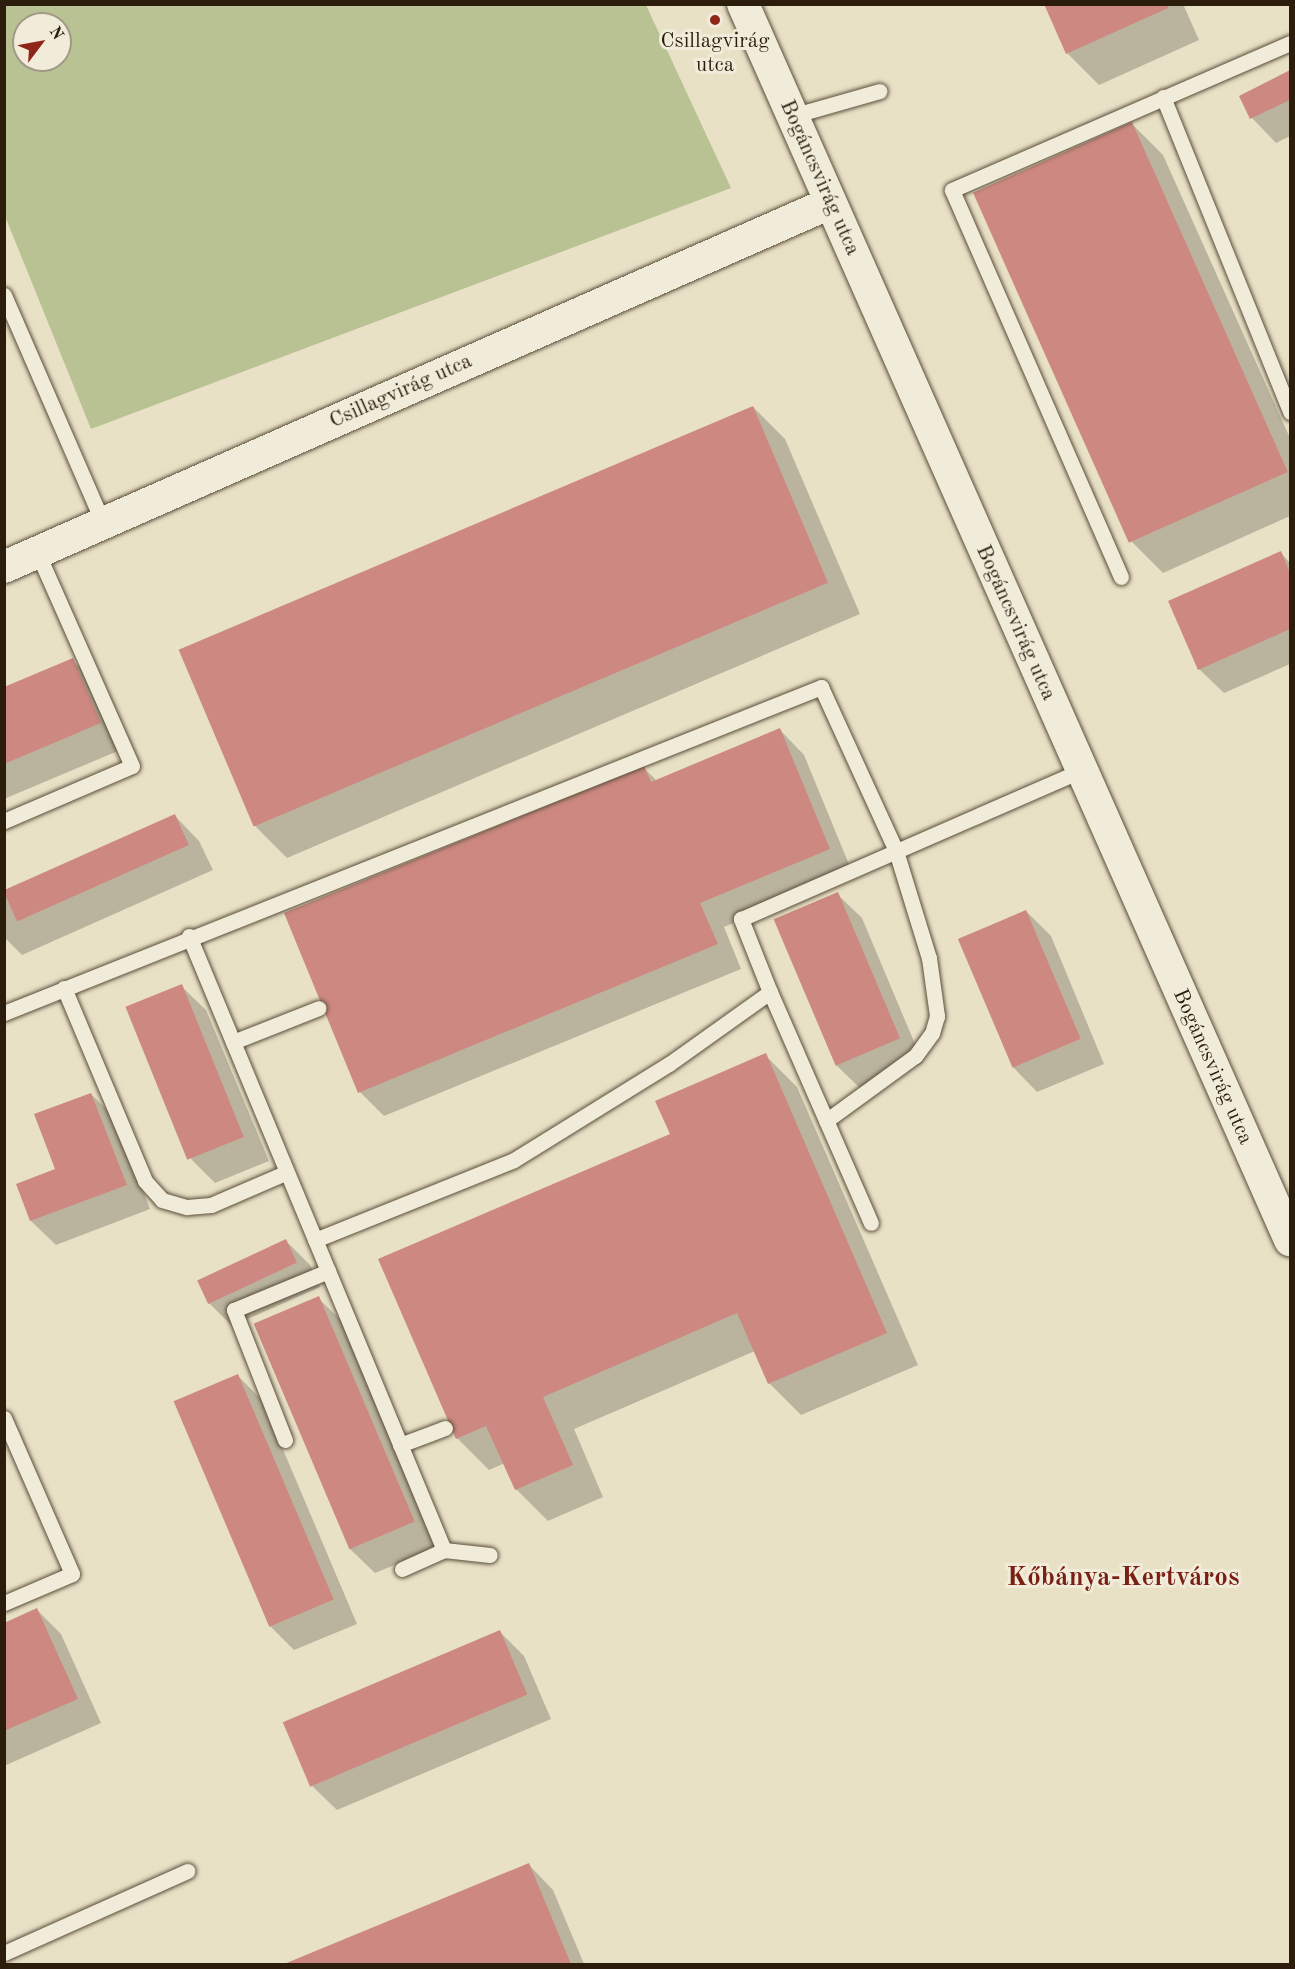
<!DOCTYPE html>
<html>
<head>
<meta charset="utf-8">
<style>
	body { margin:0 }
	#map { position:relative; width:1295px; height:1969px; overflow:hidden; background:#e9e1c6; font-family:"Old Standard TT",serif }
	div>[style] { position:absolute }
	.green>* { inset:0; background:#b9c293 }
	.shadow>* { inset:0; background:#0003 }
	.building>* { inset:0; background:#cd8981; transform-origin:0 0 }
	.roads { filter:drop-shadow(0 0 2px #5a4d3a) drop-shadow(0 0 2px #5a4d3a) }
	.lane>* { height:15px; margin:-7.5px; padding:0 7.5px; transform-origin:7.5px; border-radius:7.5px; background:#f1ecda }
	.street>* { height:32px; margin:-16px; padding:0 16px; transform-origin:16px; border-radius:16px; background:#f1ecda }
	.dots>* { width:16px; height:16px; translate:-50% -50%; box-sizing:border-box; border:3px solid #f1ecda; border-radius:50% }
	span { translate:-50% -50%; white-space:nowrap; text-align:center; line-height:1.15; -webkit-text-stroke:6px #f1ecda; paint-order:stroke }
	.poi-label { font-size:21px; color:#2b1c0c }
	.street-label { font-size:21px; color:#2b1c0c }
	.district-label { font-size:27px; color:#7a1f14; font-weight:700 }
	.frame { position:absolute; inset:0; border:6px solid #2b1c0c; pointer-events:none }
	.north { position:absolute; left:12px; top:12px; width:60px; height:60px; box-sizing:border-box; background:#f1ecda; border:2px solid #a29988; border-radius:50%; rotate:58deg; font-size:16px; font-weight:700; line-height:24px; text-align:center; color:#2b1c0c }
	.north::after { content:''; display:block; margin:auto; width:21px; height:27px; background:#8f2418; clip-path:polygon(50% 0,100% 100%,50% 72%,0 100%) }
</style>
</head>
<body>
<div id="map">
	<div class="green">
		<i style="clip-path:polygon(evenodd,4px 5px,646px 5px,731px 188px,91px 429px,5px 216px,4px 5px,24px 24px,60px 24px,60px 60px,24px 60px,24px 24px)"></i>
	</div>
	<div class="shadow">
		<i style="clip-path:polygon(1045px 4px,1183px 4px,1199px 40px,1099px 85px,1067px 53px)"></i>
		<i style="clip-path:polygon(1290px 72px,1290px 136px,1276px 143px,1252px 118px,1241px 96px)"></i>
		<i style="clip-path:polygon(1131px 123px,1163px 155px,1290px 438px,1290px 516px,1163px 573px,1131px 541px)"></i>
		<i style="clip-path:polygon(753px 407px,785px 439px,860px 614px,287px 858px,256px 827px,181px 652px)"></i>
		<i style="clip-path:polygon(1281px 553px,1290px 563px,1290px 664px,1224px 693px,1199px 669px)"></i>
		<i style="clip-path:polygon(72px 660px,97px 684px,125px 748px,4px 799px,4px 689px)"></i>
		<i style="clip-path:polygon(780px 730px,804px 755px,853px 874px,724px 927px,741px 969px,384px 1116px,360px 1092px,643px 767px,657px 781px)"></i>
		<i style="clip-path:polygon(175px 816px,199px 841px,213px 870px,22px 955px,4px 937px,4px 892px)"></i>
		<i style="clip-path:polygon(837px 894px,862px 918px,923px 1063px,861px 1089px,836px 1065px)"></i>
		<i style="clip-path:polygon(1026px 911px,1051px 936px,1104px 1064px,1037px 1092px,1013px 1067px)"></i>
		<i style="clip-path:polygon(181px 986px,206px 1010px,269px 1161px,215px 1183px,191px 1159px)"></i>
		<i style="clip-path:polygon(765px 1055px,797px 1087px,918px 1365px,801px 1415px,769px 1383px,755px 1351px,574px 1429px,603px 1497px,548px 1521px,516px 1489px,505px 1463px,489px 1470px,457px 1438px,671px 1134px)"></i>
		<i style="clip-path:polygon(91px 1094px,116px 1119px,150px 1209px,56px 1245px,31px 1221px,18px 1185px,57px 1170px)"></i>
		<i style="clip-path:polygon(286px 1241px,310px 1265px,320px 1287px,232px 1326px,208px 1302px)"></i>
		<i style="clip-path:polygon(318px 1298px,343px 1322px,438px 1547px,375px 1573px,350px 1549px,255px 1324px)"></i>
		<i style="clip-path:polygon(237px 1375px,262px 1400px,357px 1624px,294px 1650px,270px 1626px)"></i>
		<i style="clip-path:polygon(37px 1610px,61px 1634px,101px 1723px,4px 1766px,4px 1624px)"></i>
		<i style="clip-path:polygon(500px 1632px,524px 1656px,551px 1719px,337px 1810px,312px 1786px)"></i>
		<i style="clip-path:polygon(529px 1865px,553px 1890px,584px 1964px,288px 1964px)"></i>
	</div>
	<div class="building">
		<i style="clip-path:polygon(1044px 4px,1167px 4px,1168px 8px,1066px 54px)"></i>
		<i style="clip-path:polygon(1290px 70px,1290px 100px,1250px 119px,1239px 96px)"></i>
		<i style="left:1132px;top:122px;width:383px;height:174px;rotate:66deg"></i>
		<i style="left:753px;top:406px;width:192px;height:624px;rotate:67deg"></i>
		<i style="clip-path:polygon(1281px 551px,1290px 573px,1290px 629px,1198px 670px,1168px 601px)"></i>
		<i style="clip-path:polygon(73px 658px,101px 723px,4px 764px,4px 687px)"></i>
		<i style="clip-path:polygon(780px 728px,830px 849px,700px 903px,718px 944px,358px 1093px,284px 913px,644px 766px,651px 782px)"></i>
		<i style="left:175px;top:814px;width:34px;height:188px;rotate:66deg"></i>
		<i style="left:838px;top:892px;width:159px;height:70px;rotate:67deg"></i>
		<i style="left:1026px;top:910px;width:140px;height:74px;rotate:67deg"></i>
		<i style="left:182px;top:984px;width:165px;height:61px;rotate:68deg"></i>
		<i style="clip-path:polygon(766px 1053px,887px 1333px,768px 1384px,737px 1313px,543px 1397px,573px 1465px,515px 1490px,486px 1426px,456px 1439px,378px 1259px,670px 1134px,655px 1101px)"></i>
		<i style="clip-path:polygon(91px 1093px,127px 1185px,30px 1221px,16px 1184px,55px 1169px,34px 1114px)"></i>
		<i style="left:286px;top:1239px;width:26px;height:98px;rotate:65deg"></i>
		<i style="left:319px;top:1296px;width:245px;height:71px;rotate:67deg"></i>
		<i style="left:238px;top:1374px;width:245px;height:70px;rotate:67deg"></i>
		<i style="clip-path:polygon(37px 1608px,78px 1699px,4px 1731px,4px 1623px)"></i>
		<i style="left:500px;top:1630px;width:70px;height:236px;rotate:67deg"></i>
		<i style="clip-path:polygon(529px 1863px,571px 1964px,284px 1964px)"></i>
	</div>
	<div class="roads">
		<div class="lane">
			<i style="left:1163px;top:97px;width:340px;rotate:68deg"></i>
			<i style="left:792px;top:116px;width:91px;rotate:-15.9deg"></i>
			<i style="left:4px;top:295px;width:249px;rotate:66.5deg"></i>
			<i style="left:1121px;top:577px;width:422px;rotate:-113.6deg"></i>
			<i style="left:952px;top:190px;width:369px;rotate:-23.5deg"></i>
			<i style="left:4px;top:821px;width:139px;rotate:-23.3deg"></i>
			<i style="left:132px;top:766px;width:234px;rotate:-113.9deg"></i>
			<i style="left:189px;top:936px;width:665px;rotate:67.45deg"></i>
			<i style="left:444px;top:1550px;width:46px;rotate:6.2deg"></i>
			<i style="left:64px;top:988px;width:209px;rotate:67.2deg"></i>
			<i style="left:145px;top:1181px;width:25px;rotate:48deg"></i>
			<i style="left:162px;top:1200px;width:26px;rotate:16deg"></i>
			<i style="left:187px;top:1207px;width:24px;rotate:-5deg"></i>
			<i style="left:211px;top:1205px;width:81px;rotate:-23.4deg"></i>
			<i style="left:770px;top:992px;width:252px;rotate:66.4deg"></i>
			<i style="left:4px;top:1013px;width:880px;rotate:-21.75deg"></i>
			<i style="left:821px;top:687px;width:180px;rotate:65.4deg"></i>
			<i style="left:896px;top:851px;width:112px;rotate:72.9deg"></i>
			<i style="left:929px;top:958px;width:59px;rotate:82.1deg"></i>
			<i style="left:937px;top:1016px;width:18px;rotate:106deg"></i>
			<i style="left:932px;top:1033px;width:29px;rotate:126deg"></i>
			<i style="left:915px;top:1056px;width:110px;rotate:143.9deg"></i>
			<i style="left:233px;top:1042px;width:92px;rotate:-21.6deg"></i>
			<i style="left:315px;top:1240px;width:214px;rotate:-21.9deg"></i>
			<i style="left:514px;top:1160px;width:182px;rotate:-31.8deg"></i>
			<i style="left:669px;top:1064px;width:124px;rotate:-35.5deg"></i>
			<i style="left:770px;top:992px;width:79px;rotate:-111.7deg"></i>
			<i style="left:741px;top:919px;width:369px;rotate:-23.6deg"></i>
			<i style="left:4px;top:1418px;width:170px;rotate:66.4deg"></i>
			<i style="left:72px;top:1574px;width:74px;rotate:156.9deg"></i>
			<i style="left:285px;top:1440px;width:140px;rotate:-111.4deg"></i>
			<i style="left:234px;top:1310px;width:102px;rotate:-22.5deg"></i>
			<i style="left:400px;top:1445px;width:48px;rotate:-20.7deg"></i>
			<i style="left:402px;top:1569px;width:46px;rotate:-24.3deg"></i>
			<i style="left:4px;top:1953px;width:201px;rotate:-24.1deg"></i>
		</div>
		<div class="street">
			<i style="left:743px;top:4px;width:1352px;rotate:66.13deg"></i>
			<i style="left:4px;top:567px;width:903px;rotate:-23.78deg"></i>
		</div>
	</div>
	<div class="dots">
		<i style="left:715px;top:20px;background:#8f2418"></i>
	</div>
	<div class="poi-label">
		<span style="left:715px;top:54px">Csillagvirág<br>utca</span>
	</div>
	<div class="street-label">
		<span style="left:819px;top:178px;rotate:66deg">Bogáncsvirág utca</span>
		<span style="left:401px;top:392px;rotate:-24deg">Csillagvirág utca</span>
		<span style="left:1015px;top:623px;rotate:66deg">Bogáncsvirág utca</span>
		<span style="left:1212px;top:1067px;rotate:66deg">Bogáncsvirág utca</span>
	</div>
	<div class="district-label">
		<span style="left:1123px;top:1578px">Kőbánya-Kertváros</span>
	</div>
	<div class="frame"></div>
	<div class="north">N</div>
</div>
</body>
</html>
